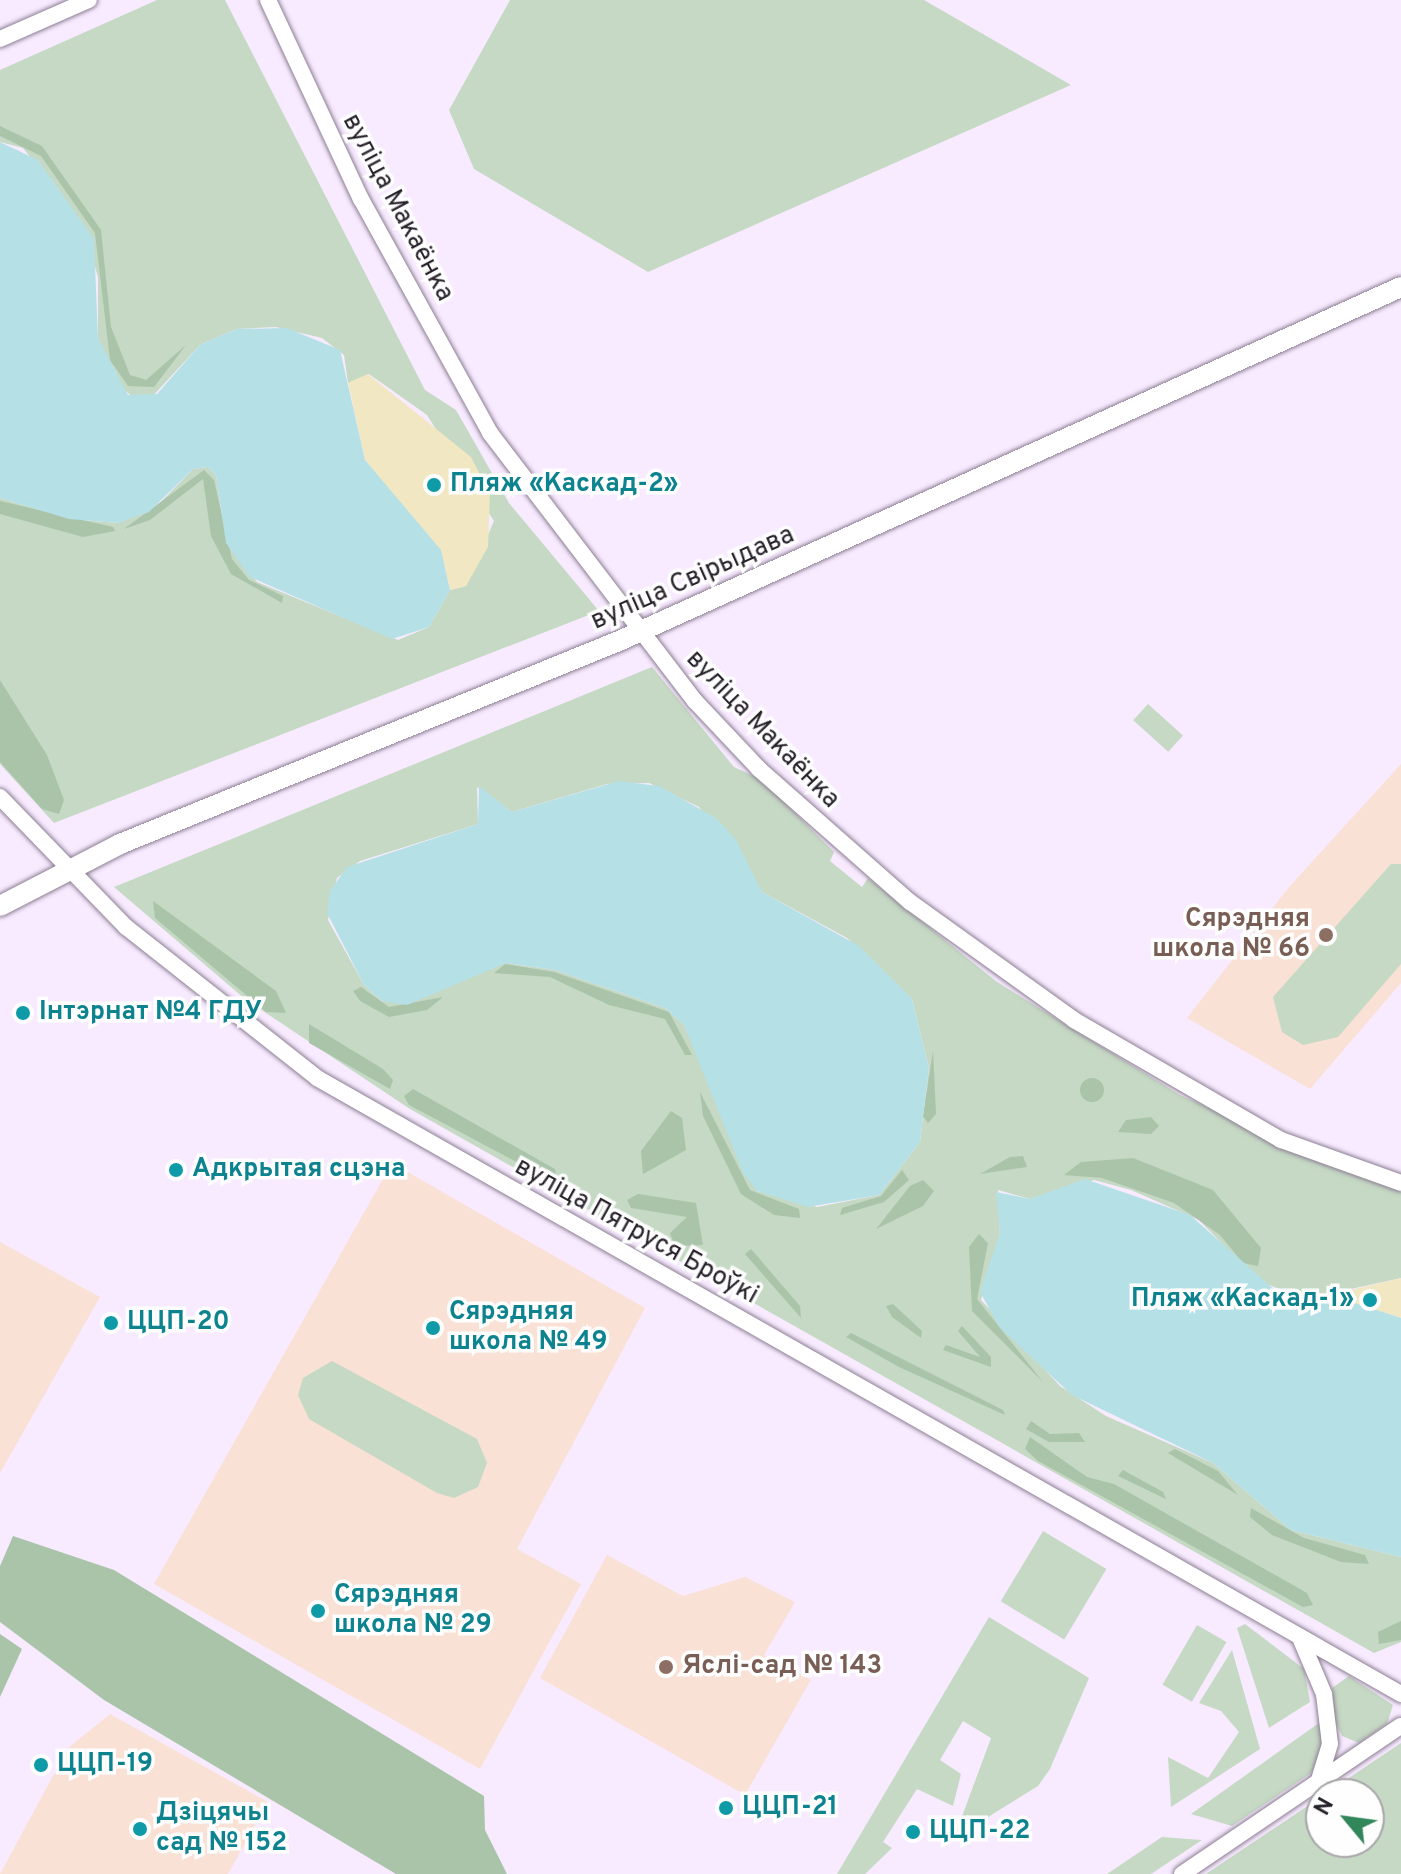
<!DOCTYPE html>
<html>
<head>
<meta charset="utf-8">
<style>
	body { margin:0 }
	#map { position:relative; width:1401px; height:1874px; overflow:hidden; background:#f8ebff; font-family:Overpass,sans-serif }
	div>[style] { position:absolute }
	.education>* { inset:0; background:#f9e1d6 }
	.green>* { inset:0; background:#c5d9c4; transform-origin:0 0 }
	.forest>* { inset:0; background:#aac4aa }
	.round { border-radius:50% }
	.sand>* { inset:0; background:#f1e7c2 }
	.water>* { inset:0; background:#b5e1e6 }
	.roads { filter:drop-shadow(0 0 2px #8c7e93) drop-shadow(0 0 2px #8c7e93) }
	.minor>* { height:16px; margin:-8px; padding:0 8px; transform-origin:8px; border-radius:8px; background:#fff }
	.major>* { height:20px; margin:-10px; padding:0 10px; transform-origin:10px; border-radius:10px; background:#fff }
	.dots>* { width:22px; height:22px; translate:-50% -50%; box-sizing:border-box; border:4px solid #fefefe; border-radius:50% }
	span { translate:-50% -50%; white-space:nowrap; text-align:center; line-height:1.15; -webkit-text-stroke:7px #fefefe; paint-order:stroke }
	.street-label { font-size:26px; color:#27212a }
	.culture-label { font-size:26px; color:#0d838f; font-weight:700 }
	.left { translate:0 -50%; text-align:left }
	.right { translate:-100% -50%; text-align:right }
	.education-label { font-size:26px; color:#785e54; font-weight:700 }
	.north { position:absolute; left:1305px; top:1778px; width:80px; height:80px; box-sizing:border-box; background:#fefefe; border:2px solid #a8a6a9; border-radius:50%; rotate:299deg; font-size:22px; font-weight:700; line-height:32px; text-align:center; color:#27212a }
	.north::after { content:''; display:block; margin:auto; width:28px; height:36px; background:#31865a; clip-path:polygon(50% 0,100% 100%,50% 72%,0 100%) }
</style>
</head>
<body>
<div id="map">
	<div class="education">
		<i style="clip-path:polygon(1401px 764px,1401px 983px,1310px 1089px,1187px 1018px,1289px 887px)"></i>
		<i style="clip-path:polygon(392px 1163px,645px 1308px,517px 1549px,581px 1584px,480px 1769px,154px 1584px)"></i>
		<i style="clip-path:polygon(0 1242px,100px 1297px,0 1473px)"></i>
		<i style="clip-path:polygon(607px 1555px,683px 1596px,745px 1577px,795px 1602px,764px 1655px,811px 1680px,745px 1795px,540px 1678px)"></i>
		<i style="clip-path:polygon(110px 1714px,268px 1802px,228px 1874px,0 1874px,68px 1748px)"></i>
	</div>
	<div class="green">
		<i style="clip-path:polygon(157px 0,225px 0,425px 390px,456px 410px,509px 503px,599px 611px,54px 823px,0 764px,0 498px,69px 519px,118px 523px,156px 507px,193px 469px,208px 467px,216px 476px,226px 543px,257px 582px,398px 640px,429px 627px,450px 590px,466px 586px,494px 521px,427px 415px,369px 374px,348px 383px,344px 355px,322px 338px,276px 327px,236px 329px,200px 345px,151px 398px,135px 399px,116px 383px,98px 338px,98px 277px,82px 222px,23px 148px,0 142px,0 70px)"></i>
		<i style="clip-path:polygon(510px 0,924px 0,1071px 85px,648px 272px,474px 169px,449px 110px)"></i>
		<i style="clip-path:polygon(evenodd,652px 667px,734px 767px,762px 780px,834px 852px,830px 861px,862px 887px,868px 878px,997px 982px,1180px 1095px,1401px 1192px,1401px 1278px,1305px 1299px,1259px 1281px,1199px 1220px,1131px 1190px,1094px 1180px,1030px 1199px,998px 1190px,1000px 1233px,981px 1300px,1060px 1386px,1106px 1416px,1213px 1463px,1291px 1530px,1401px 1557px,1401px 1642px,1374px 1653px,410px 1109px,245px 999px,114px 887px,652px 667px,607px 784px,649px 783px,699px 807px,762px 892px,847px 938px,912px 999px,929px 1068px,920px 1142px,879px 1195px,817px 1207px,757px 1191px,684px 1025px,665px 1008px,555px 970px,506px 963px,382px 1001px,364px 985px,328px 920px,337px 878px,360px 861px,478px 824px,477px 787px,512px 812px,607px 784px)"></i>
		<i style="left:1148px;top:704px;width:47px;height:22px;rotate:42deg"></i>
		<i style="clip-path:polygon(1391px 864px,1401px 864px,1401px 964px,1338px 1037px,1303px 1045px,1282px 1032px,1273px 997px)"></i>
		<i style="clip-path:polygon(332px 1361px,477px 1439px,487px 1463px,478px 1487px,454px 1498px,437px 1493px,309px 1419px,298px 1395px,303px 1378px)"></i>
		<i style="left:1043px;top:1531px;width:74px;height:82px;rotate:31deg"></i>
		<i style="clip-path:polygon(989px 1617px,1089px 1678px,1050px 1769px,1038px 1786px,954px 1838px,991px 1738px,963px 1721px,940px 1760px,961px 1774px,953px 1806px,917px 1789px,883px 1842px,892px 1848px,865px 1874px,837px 1874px)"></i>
		<i style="clip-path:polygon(1245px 1624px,1304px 1669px,1310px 1702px,1269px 1728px,1237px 1628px)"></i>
		<i style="left:1197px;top:1625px;width:34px;height:69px;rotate:30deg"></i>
		<i style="clip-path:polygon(1232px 1650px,1260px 1749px,1171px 1807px,1168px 1757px,1208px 1778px,1239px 1732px,1221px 1711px,1199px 1703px)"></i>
		<i style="clip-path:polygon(1349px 1676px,1393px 1705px,1387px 1724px,1359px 1743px,1342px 1736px,1332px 1715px,1332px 1688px)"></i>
		<i style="clip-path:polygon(1319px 1723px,1324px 1748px,1311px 1773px,1232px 1826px,1191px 1814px)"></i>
		<i style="clip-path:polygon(1401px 1743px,1401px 1874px,1206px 1874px,1321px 1797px,1321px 1842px,1369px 1842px,1369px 1794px,1325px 1794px)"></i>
		<i style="clip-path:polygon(1162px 1837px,1202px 1840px,1151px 1874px,1107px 1874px)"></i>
	</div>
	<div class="forest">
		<i style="clip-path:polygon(0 126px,42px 146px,101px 230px,111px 327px,130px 375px,146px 380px,186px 345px,154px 387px,128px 386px,110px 360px,95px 233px,41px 156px,0 136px)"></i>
		<i style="clip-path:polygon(204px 470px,214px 480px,232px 559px,249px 580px,283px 596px,282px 603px,231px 574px,211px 536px,203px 479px,150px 520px,124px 529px)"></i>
		<i style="clip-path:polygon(0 501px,113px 527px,115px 531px,83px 537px,0 514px)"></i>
		<i style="clip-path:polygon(0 680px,47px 755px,64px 800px,59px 814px,42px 809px,0 762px)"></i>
		<i style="clip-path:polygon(153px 901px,276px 991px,286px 1013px,266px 1012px,155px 918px)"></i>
		<i style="clip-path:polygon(505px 964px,554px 972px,669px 1012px,692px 1055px,685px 1055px,665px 1019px,609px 1005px,550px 977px,494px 973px)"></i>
		<i style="clip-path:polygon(361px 987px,389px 1007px,443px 997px,427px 1010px,389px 1017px,360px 1001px,353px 991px)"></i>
		<i style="clip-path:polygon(309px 1024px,383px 1069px,393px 1080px,390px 1089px,309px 1043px)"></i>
		<i style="clip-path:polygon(933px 1051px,936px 1114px,928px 1123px,923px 1116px)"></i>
		<i class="round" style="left:1080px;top:1078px;width:24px;height:24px"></i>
		<i style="clip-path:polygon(413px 1089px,555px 1169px,558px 1184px,409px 1105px,404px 1096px)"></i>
		<i style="clip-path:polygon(700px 1092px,750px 1190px,799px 1209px,800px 1218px,774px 1215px,741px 1194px,703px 1116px)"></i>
		<i style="clip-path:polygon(671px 1111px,682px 1118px,686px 1150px,643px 1174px,641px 1151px)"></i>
		<i style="clip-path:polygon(1151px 1117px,1159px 1126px,1151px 1134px,1118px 1132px,1126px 1120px)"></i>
		<i style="clip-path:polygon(1010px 1157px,1023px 1156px,1027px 1167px,980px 1174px)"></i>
		<i style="clip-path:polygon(1133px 1158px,1213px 1190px,1261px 1248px,1258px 1266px,1243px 1263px,1220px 1235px,1174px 1203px,1102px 1178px,1064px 1175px,1081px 1162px)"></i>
		<i style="clip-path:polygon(902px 1170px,909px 1180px,884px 1202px,840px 1215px,842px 1208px,881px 1196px)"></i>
		<i style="clip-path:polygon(923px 1180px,934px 1191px,923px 1206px,876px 1229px,910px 1186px)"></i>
		<i style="clip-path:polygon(638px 1194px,696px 1203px,703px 1245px,675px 1246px,670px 1233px,687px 1217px,631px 1208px,627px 1200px)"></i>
		<i style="clip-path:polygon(979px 1234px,988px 1243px,977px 1299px,1043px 1382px,972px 1311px,969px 1247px)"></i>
		<i style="clip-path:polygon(751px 1249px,800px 1306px,801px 1318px,745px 1254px)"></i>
		<i style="clip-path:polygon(893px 1304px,922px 1331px,921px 1338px,892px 1317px,886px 1306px)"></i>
		<i style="clip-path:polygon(962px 1326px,991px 1357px,991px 1367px,943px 1350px,946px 1345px,980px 1357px,958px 1331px)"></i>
		<i style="clip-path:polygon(851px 1333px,1003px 1410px,1005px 1415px,899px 1367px,846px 1337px)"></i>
		<i style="clip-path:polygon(1031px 1421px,1050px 1434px,1079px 1433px,1085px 1442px,1049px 1442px,1026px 1429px)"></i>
		<i style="clip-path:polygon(1030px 1437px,1087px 1477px,1114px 1484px,1307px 1593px,1313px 1605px,1303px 1607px,1038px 1461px,1025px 1449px)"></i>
		<i style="clip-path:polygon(1175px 1449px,1218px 1471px,1238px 1495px,1168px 1453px)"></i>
		<i style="clip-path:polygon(1123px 1470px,1163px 1492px,1166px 1499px,1118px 1476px)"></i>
		<i style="clip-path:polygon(1251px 1508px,1304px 1538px,1365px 1555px,1369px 1564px,1341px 1562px,1272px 1535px,1250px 1517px)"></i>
		<i style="clip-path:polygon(13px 1536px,114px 1570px,484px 1796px,485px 1830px,507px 1874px,396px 1874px,104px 1700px,0 1622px,0 1566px)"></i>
		<i style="clip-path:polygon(1401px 1621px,1401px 1640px,1379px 1644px,1378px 1632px)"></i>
		<i style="clip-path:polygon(0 1634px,22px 1649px,0 1697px)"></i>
	</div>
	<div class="sand">
		<i style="clip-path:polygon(368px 374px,471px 457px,490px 494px,488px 547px,466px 586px,450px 590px,445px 567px,365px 460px,348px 383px)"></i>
		<i style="clip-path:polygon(1401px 1278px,1401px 1318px,1330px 1295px)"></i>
	</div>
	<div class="water">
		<i style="clip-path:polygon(0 142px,38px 160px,94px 239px,98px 338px,128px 395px,157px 394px,200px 345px,236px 329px,287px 328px,340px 350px,365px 460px,441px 550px,450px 590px,429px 627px,392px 639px,250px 577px,226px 543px,216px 476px,208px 467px,193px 469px,149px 512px,118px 523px,69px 519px,0 498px)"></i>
		<i style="clip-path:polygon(619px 781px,659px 786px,716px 818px,736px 840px,762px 892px,859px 946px,912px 999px,929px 1068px,920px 1142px,879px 1195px,808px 1207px,757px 1191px,743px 1173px,684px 1025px,665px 1008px,555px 970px,506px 963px,407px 1005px,382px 1001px,364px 985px,327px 913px,330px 891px,347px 867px,478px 824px,479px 786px,512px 812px)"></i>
		<i style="clip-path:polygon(1085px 1179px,1190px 1215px,1276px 1291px,1330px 1295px,1401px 1318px,1401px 1557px,1291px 1530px,1213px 1463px,1072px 1395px,1000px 1328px,980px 1292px,1000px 1233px,996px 1192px,1030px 1199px)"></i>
	</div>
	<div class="roads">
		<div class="minor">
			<i style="left:268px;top:0;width:220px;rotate:65deg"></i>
			<i style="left:361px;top:199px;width:267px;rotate:61.1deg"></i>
			<i style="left:490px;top:433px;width:337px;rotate:52.6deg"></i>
			<i style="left:695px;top:701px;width:93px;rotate:46.7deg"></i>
			<i style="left:759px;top:769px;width:201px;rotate:41.4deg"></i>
			<i style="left:910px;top:902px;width:202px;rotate:35.7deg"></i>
			<i style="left:1074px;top:1020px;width:239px;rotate:30.1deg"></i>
			<i style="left:1281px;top:1140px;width:127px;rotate:19.7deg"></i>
			<i style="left:0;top:39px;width:97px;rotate:-23.7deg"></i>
			<i style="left:0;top:797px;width:181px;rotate:45.9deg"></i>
			<i style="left:126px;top:927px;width:243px;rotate:38.3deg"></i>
			<i style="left:317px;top:1078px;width:1247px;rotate:29.61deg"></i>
			<i style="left:1301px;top:1640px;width:59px;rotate:66.9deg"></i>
			<i style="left:1324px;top:1694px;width:50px;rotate:83.2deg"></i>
			<i style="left:1330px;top:1744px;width:39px;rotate:107deg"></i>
			<i style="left:1182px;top:1874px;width:264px;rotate:-34.1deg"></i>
		</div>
		<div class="major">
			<i style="left:0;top:906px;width:135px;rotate:-27.3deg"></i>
			<i style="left:120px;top:844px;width:539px;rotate:-22.14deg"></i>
			<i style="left:619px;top:641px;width:858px;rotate:-24.36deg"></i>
		</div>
	</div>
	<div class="dots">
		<i style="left:434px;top:485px;background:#0f9aa8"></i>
		<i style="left:1326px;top:935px;background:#8d6e63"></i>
		<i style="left:23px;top:1013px;background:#0f9aa8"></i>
		<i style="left:176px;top:1170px;background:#0f9aa8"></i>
		<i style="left:1370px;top:1300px;background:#0f9aa8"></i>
		<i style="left:111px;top:1323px;background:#0f9aa8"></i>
		<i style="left:433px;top:1328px;background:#0f9aa8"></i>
		<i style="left:318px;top:1611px;background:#0f9aa8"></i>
		<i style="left:666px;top:1667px;background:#8d6e63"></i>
		<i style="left:41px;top:1765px;background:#0f9aa8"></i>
		<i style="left:726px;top:1808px;background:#0f9aa8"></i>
		<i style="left:140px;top:1829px;background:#0f9aa8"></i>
		<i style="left:913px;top:1832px;background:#0f9aa8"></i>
	</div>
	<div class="street-label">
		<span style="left:397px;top:208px;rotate:62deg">вуліца Макаёнка</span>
		<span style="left:693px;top:579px;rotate:-24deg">вуліца Свірыдава</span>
		<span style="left:762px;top:730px;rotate:46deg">вуліца Макаёнка</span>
		<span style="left:636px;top:1232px;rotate:29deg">вуліца Пятруся Броўкі</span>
	</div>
	<div class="culture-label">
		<span class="left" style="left:450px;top:485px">Пляж «Каскад-2»</span>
		<span class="left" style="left:39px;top:1013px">Інтэрнат №4 ГДУ</span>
		<span class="left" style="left:192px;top:1170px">Адкрытая сцэна</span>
		<span class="right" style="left:1354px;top:1300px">Пляж «Каскад-1»</span>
		<span class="left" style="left:449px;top:1328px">Сярэдняя<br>школа № 49</span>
		<span class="left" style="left:127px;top:1323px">ЦЦП-20</span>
		<span class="left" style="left:334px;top:1611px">Сярэдняя<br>школа № 29</span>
		<span class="left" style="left:57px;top:1765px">ЦЦП-19</span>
		<span class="left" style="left:742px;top:1808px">ЦЦП-21</span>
		<span class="left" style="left:156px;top:1829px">Дзіцячы<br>сад № 152</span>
		<span class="left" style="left:929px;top:1832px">ЦЦП-22</span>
	</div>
	<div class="education-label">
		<span class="right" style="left:1310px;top:935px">Сярэдняя<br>школа № 66</span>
		<span class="left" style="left:682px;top:1667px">Яслі-сад № 143</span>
	</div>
	<div class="north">N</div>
</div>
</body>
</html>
